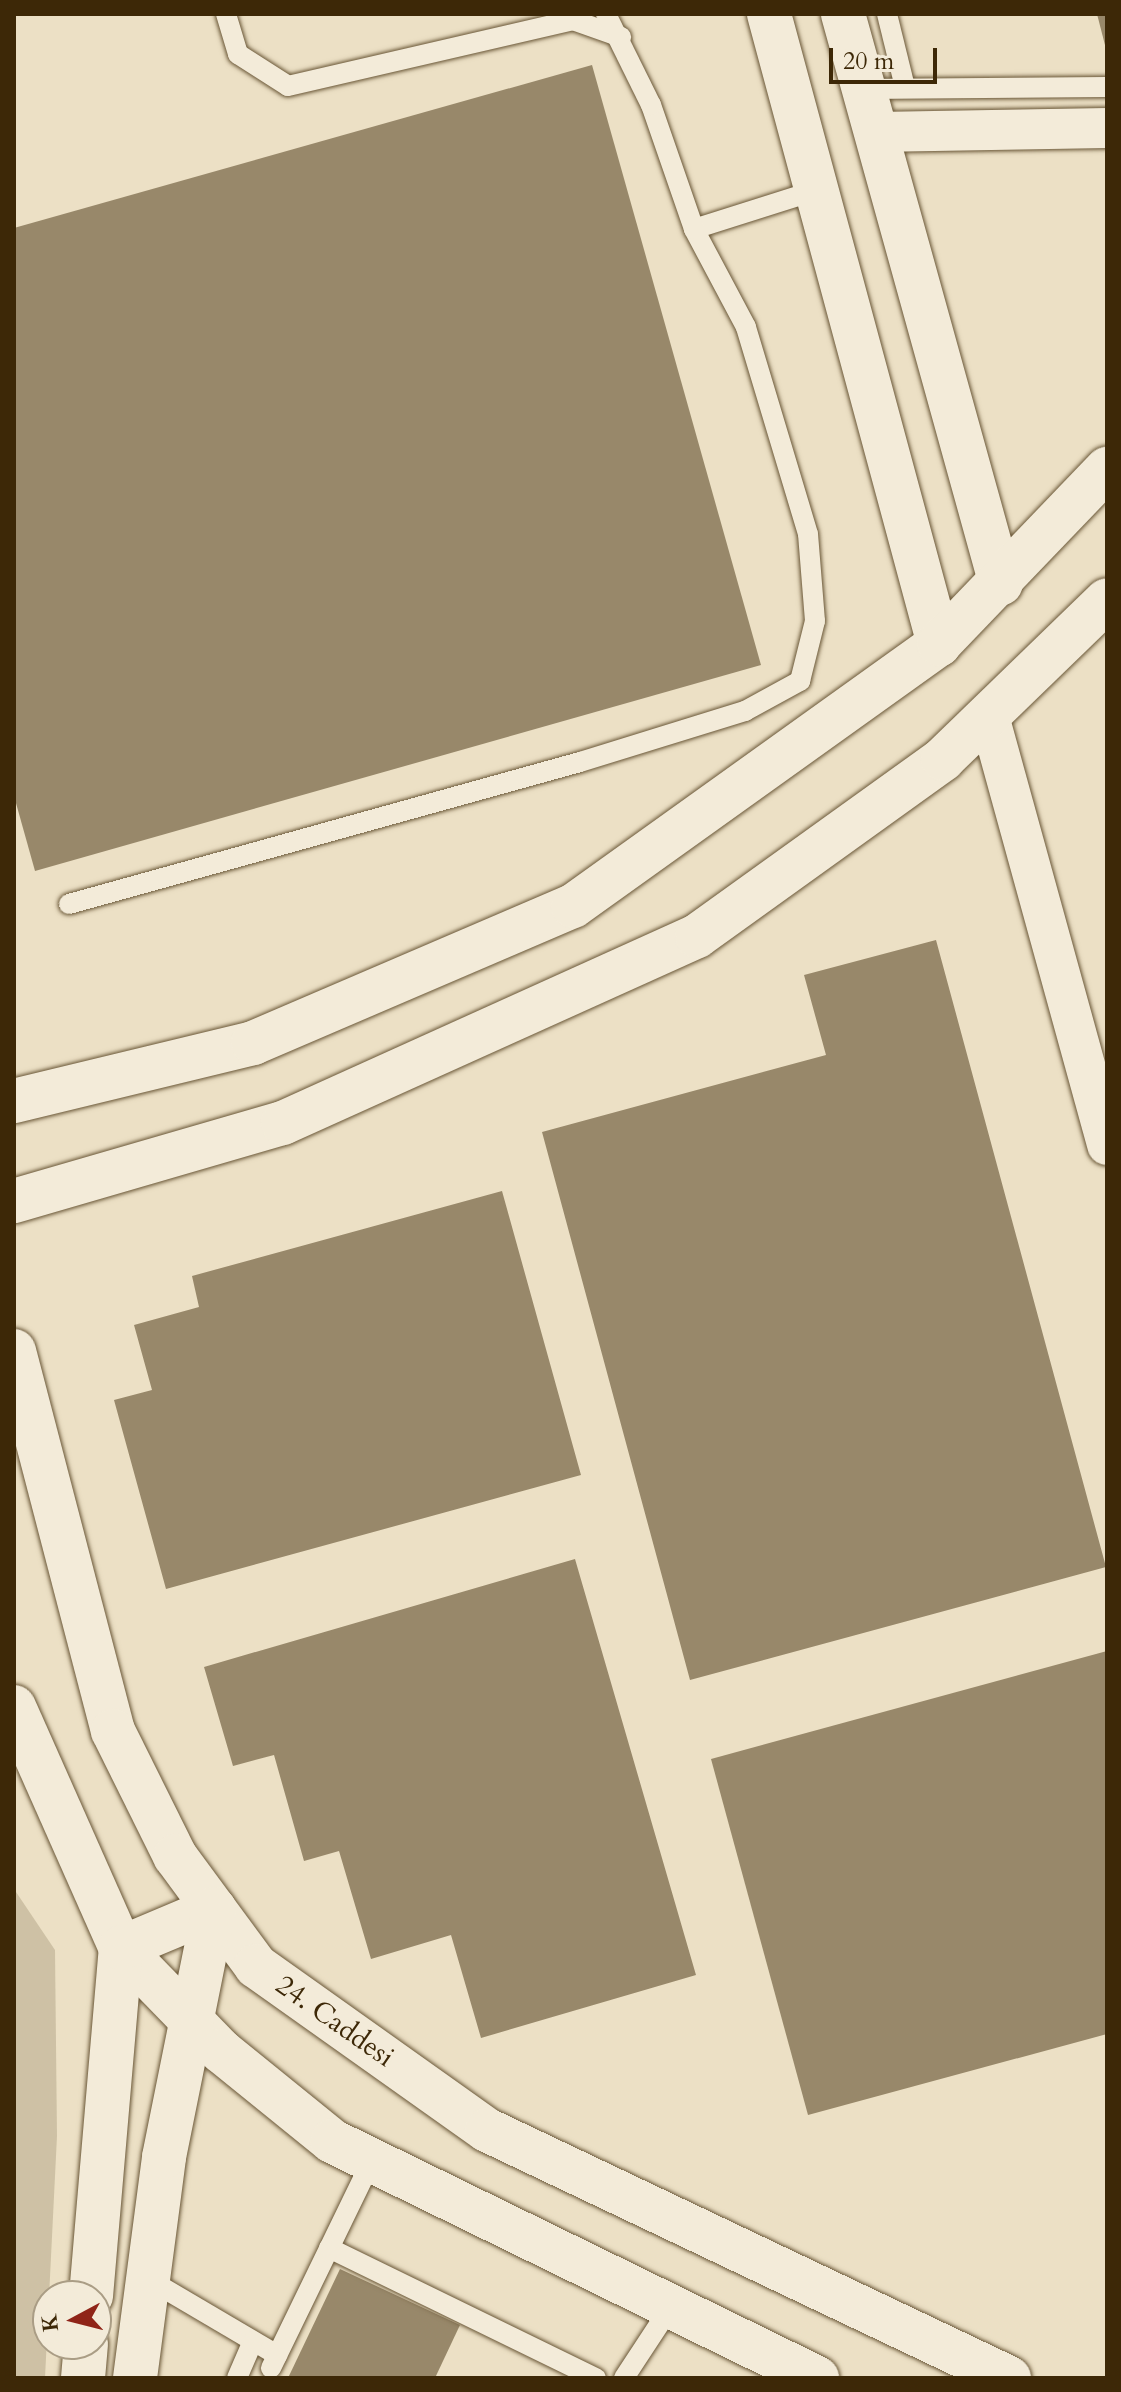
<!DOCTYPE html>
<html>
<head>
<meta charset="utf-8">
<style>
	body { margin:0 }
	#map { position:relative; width:1121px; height:2392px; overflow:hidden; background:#ece0c5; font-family:Cardo,serif }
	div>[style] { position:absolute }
	.green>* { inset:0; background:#cec1a5 }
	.building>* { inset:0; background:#98886a }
	.roads { filter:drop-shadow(0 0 2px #695636) drop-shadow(0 0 2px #695636) }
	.lane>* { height:20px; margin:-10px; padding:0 10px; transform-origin:10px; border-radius:10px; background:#f3ebd9 }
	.street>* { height:40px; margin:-20px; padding:0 20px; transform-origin:20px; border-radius:20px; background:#f3ebd9 }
	.secondary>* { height:44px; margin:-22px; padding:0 22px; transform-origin:22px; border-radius:22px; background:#f3ebd9 }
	span { translate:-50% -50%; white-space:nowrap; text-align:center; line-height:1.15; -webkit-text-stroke:6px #f3ebd9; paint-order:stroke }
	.street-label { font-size:28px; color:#3d2807 }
	.frame { position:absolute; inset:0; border:16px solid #3d2807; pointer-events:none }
	.north { position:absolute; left:32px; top:2280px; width:80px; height:80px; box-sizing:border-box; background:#f3ebd9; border:2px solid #aa9d85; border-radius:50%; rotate:263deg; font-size:22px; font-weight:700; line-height:32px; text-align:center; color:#3d2807 }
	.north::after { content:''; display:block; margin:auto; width:28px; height:36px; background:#8f2418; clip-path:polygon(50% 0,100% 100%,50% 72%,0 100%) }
	.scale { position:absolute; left:829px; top:48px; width:108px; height:36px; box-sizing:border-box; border:4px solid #3d2807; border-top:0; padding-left:10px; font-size:24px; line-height:28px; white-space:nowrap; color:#3d2807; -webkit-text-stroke:6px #f3ebd9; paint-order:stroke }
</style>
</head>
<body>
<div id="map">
	<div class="green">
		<i style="clip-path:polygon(14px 1889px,55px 1950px,57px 2136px,45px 2378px,14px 2378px)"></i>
	</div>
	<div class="building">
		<i style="clip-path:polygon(1097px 14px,1107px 14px,1107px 49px,1106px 49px)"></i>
		<i style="clip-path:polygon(592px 65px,761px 665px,35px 871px,14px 796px,14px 228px)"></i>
		<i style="clip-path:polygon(936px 940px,1106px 1567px,690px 1680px,542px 1132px,826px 1055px,804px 975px)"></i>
		<i style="clip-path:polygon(502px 1191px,581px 1475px,166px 1589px,114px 1400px,152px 1390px,134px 1325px,199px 1307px,192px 1276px)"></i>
		<i style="clip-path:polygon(575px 1559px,696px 1975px,481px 2038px,451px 1935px,371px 1959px,339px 1851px,304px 1861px,274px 1755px,233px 1766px,204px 1667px)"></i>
		<i style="clip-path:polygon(1107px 1651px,1107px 2034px,808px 2115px,711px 1759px)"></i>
		<i style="clip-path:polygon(340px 2269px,460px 2325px,435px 2378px,288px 2378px)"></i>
	</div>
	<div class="roads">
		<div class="lane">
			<i style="left:226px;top:14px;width:42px;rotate:73.3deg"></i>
			<i style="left:238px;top:54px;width:59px;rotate:32.6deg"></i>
			<i style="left:288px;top:86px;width:293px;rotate:-13deg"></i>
			<i style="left:573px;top:20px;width:51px;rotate:19.5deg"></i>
			<i style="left:887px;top:14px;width:71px;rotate:76.2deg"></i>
			<i style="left:864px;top:89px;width:243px;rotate:-0.5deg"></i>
			<i style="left:694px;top:229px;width:129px;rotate:-17.6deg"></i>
			<i style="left:69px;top:904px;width:530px;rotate:-15.53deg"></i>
			<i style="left:580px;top:762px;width:173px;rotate:-17.2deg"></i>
			<i style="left:745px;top:711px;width:63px;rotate:-28.6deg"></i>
			<i style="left:800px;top:681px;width:62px;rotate:-76deg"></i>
			<i style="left:815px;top:621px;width:87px;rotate:-94.6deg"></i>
			<i style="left:808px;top:534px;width:216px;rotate:-106.7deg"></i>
			<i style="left:746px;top:327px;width:111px;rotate:-118deg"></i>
			<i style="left:694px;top:229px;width:131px;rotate:-109.1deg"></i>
			<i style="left:651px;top:105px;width:102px;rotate:-116.3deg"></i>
			<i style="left:329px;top:2248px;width:297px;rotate:26deg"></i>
			<i style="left:148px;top:2279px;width:150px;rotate:30.5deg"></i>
			<i style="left:271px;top:2368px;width:229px;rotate:-64.1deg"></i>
			<i style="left:237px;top:2378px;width:40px;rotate:-66.6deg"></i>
			<i style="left:624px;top:2378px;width:84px;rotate:-56.7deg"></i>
		</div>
		<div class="street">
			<i style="left:876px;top:132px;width:231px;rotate:-1deg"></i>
			<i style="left:989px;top:716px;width:445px;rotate:74.6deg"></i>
		</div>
		<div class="secondary">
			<i style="left:769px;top:14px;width:653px;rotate:74.9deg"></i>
			<i style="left:843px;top:14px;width:591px;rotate:74.51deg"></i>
			<i style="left:14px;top:1101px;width:246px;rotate:-13.6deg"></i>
			<i style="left:253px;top:1043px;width:348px;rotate:-23.2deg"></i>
			<i style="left:573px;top:906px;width:450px;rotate:-35.6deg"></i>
			<i style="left:939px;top:644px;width:243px;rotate:-46.2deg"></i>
			<i style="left:14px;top:1201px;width:280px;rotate:-16.2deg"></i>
			<i style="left:283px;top:1123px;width:454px;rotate:-24.3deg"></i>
			<i style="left:697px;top:936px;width:303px;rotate:-35.7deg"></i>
			<i style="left:943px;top:759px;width:228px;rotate:-44.1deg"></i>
			<i style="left:14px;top:1351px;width:393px;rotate:75.4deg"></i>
			<i style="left:113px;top:1731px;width:140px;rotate:63.6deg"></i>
			<i style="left:175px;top:1856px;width:137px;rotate:53.6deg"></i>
			<i style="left:256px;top:1966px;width:283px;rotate:35.4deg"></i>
			<i style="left:487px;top:2130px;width:578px;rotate:25.41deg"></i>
			<i style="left:14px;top:1707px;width:264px;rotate:66.1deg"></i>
			<i style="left:121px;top:1948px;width:144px;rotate:45.8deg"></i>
			<i style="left:221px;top:2051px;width:143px;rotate:39deg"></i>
			<i style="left:332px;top:2141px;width:540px;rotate:26.04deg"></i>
			<i style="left:91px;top:2296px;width:349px;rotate:-85.1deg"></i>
			<i style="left:121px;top:1948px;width:101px;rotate:-22.8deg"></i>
			<i style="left:83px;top:2378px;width:34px;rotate:-85deg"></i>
			<i style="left:135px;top:2378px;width:223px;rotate:-82.5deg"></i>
			<i style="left:164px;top:2157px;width:253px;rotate:-78.6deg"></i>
		</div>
	</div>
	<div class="street-label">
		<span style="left:335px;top:2021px;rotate:35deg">24. Caddesi</span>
	</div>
	<div class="frame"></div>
	<div class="north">K</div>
	<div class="scale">20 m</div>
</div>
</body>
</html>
